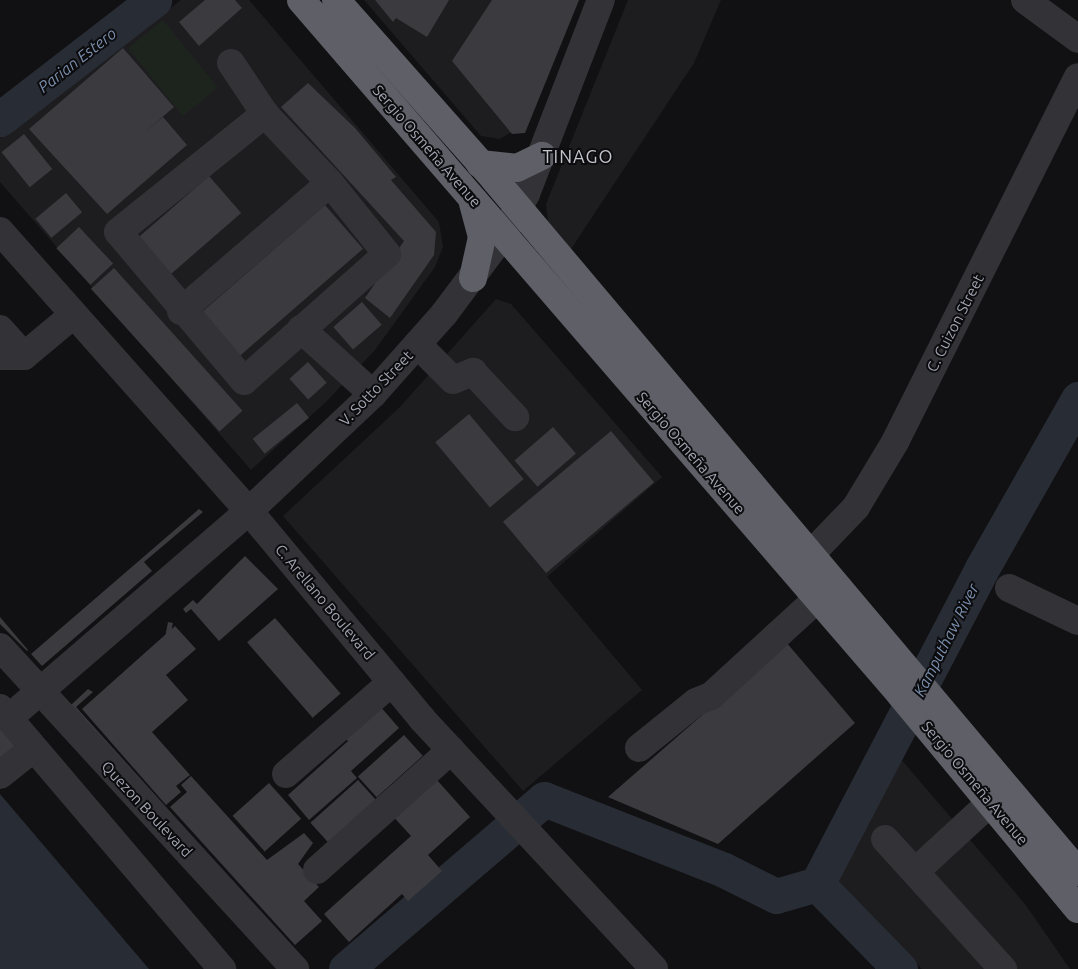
<!DOCTYPE html>
<html>
<head>
<meta charset="utf-8">
<style>
	body { margin:0 }
	#map { position:relative; width:1078px; height:969px; overflow:hidden; background:#111012; font-family:Ubuntu,sans-serif }
	div>[style] { position:absolute }
	.built>* { inset:0; background:#1d1c1f }
	.green>* { inset:0; background:#1d241e; transform-origin:0 0 }
	.water>* { inset:0; background:#282d35 }
	.river>* { height:35px; margin:-17.5px; padding:0 17.5px; transform-origin:17.5px; border-radius:17.5px; background:#282d35 }
	.building>* { inset:0; background:#3b3a3f; transform-origin:0 0 }
	.minor>* { height:28px; margin:-14px; padding:0 14px; transform-origin:14px; border-radius:14px; background:#323237 }
	.highway>* { height:28px; margin:-14px; padding:0 14px; transform-origin:14px; border-radius:14px; background:#5e5f67 }
	span { translate:-50% -50%; white-space:nowrap; text-align:center; line-height:1.15; -webkit-text-stroke:4px #0c0b0d; paint-order:stroke }
	.street-label { font-size:15px; color:#a2a5b2 }
	.water-label { font-size:16px; color:#7a8fad; font-style:italic }
	.quarter-label { font-size:18px; color:#c3c5ce; letter-spacing:1px }
</style>
</head>
<body>
<div id="map">
	<div class="built">
		<i style="clip-path:polygon(181px 0,249px 0,439px 222px,443px 247px,435px 267px,375px 350px,326px 402px,251px 470px,0 182px,0 138px)"></i>
		<i style="clip-path:polygon(364px 0,570px 0,516px 129px,500px 139px,481px 136px)"></i>
		<i style="clip-path:polygon(628px 0,721px 0,694px 63px,569px 252px,548px 223px,546px 204px)"></i>
		<i style="clip-path:polygon(496px 299px,511px 304px,662px 477px,547px 577px,642px 690px,523px 791px,283px 516px,400px 407px)"></i>
		<i style="clip-path:polygon(900px 758px,1025px 904px,1070px 969px,922px 969px,829px 873px)"></i>
	</div>
	<div class="green">
		<i style="left:163px;top:20px;width:87px;height:45px;rotate:51deg"></i>
	</div>
	<div class="water">
		<i style="clip-path:polygon(0 794px,149px 969px,0 969px)"></i>
	</div>
	<div class="river">
		<i style="left:0;top:119px;width:195px;rotate:-37.7deg"></i>
		<i style="left:817px;top:884px;width:354px;rotate:-62.4deg"></i>
		<i style="left:981px;top:570px;width:197px;rotate:-60.4deg"></i>
		<i style="left:817px;top:884px;width:119px;rotate:45.7deg"></i>
		<i style="left:346px;top:969px;width:261px;rotate:-40.6deg"></i>
		<i style="left:544px;top:799px;width:193px;rotate:21.5deg"></i>
		<i style="left:724px;top:870px;width:58px;rotate:26.6deg"></i>
		<i style="left:776px;top:896px;width:43px;rotate:-16.3deg"></i>
	</div>
	<div class="building">
		<i style="clip-path:polygon(205px 0,235px 0,242px 8px,199px 46px,179px 22px)"></i>
		<i style="clip-path:polygon(375px 0,449px 0,427px 37px,396px 18px,393px 22px)"></i>
		<i style="clip-path:polygon(492px 0,579px 0,525px 133px,512px 134px,452px 61px)"></i>
		<i style="clip-path:polygon(123px 48px,174px 107px,144px 133px,163px 117px,187px 145px,107px 214px,29px 129px)"></i>
		<i style="clip-path:polygon(308px 83px,355px 128px,396px 177px,391px 180px,436px 232px,434px 255px,390px 318px,365px 298px,404px 241px,281px 107px)"></i>
		<i style="left:24px;top:134px;width:45px;height:29px;rotate:51deg"></i>
		<i style="left:209px;top:176px;width:49px;height:104px;rotate:49deg"></i>
		<i style="left:66px;top:193px;width:25px;height:40px;rotate:50deg"></i>
		<i style="left:325px;top:205px;width:58px;height:174px;rotate:49deg"></i>
		<i style="left:79px;top:227px;width:50px;height:31px;rotate:47deg"></i>
		<i style="left:114px;top:268px;width:192px;height:31px;rotate:48deg"></i>
		<i style="left:362px;top:302px;width:30px;height:38px;rotate:49deg"></i>
		<i style="left:308px;top:362px;width:28px;height:25px;rotate:48deg"></i>
		<i style="left:297px;top:403px;width:19px;height:57px;rotate:51deg"></i>
		<i style="left:469px;top:414px;width:85px;height:44px;rotate:50deg"></i>
		<i style="left:553px;top:427px;width:35px;height:51px;rotate:49deg"></i>
		<i style="left:611px;top:431px;width:67px;height:141px;rotate:50deg"></i>
		<i style="clip-path:polygon(199px 509px,203px 512px,144px 562px,152px 571px,42px 666px,31px 654px)"></i>
		<i style="clip-path:polygon(245px 556px,278px 589px,219px 641px,191px 609px,186px 613px,183px 609px,193px 600px,197px 604px)"></i>
		<i style="clip-path:polygon(0 617px,28px 650px,27px 651px,0 624px)"></i>
		<i style="left:275px;top:618px;width:100px;height:37px;rotate:49deg"></i>
		<i style="left:168px;top:622px;width:5px;height:72px;rotate:11deg"></i>
		<i style="clip-path:polygon(175px 626px,196px 649px,166px 675px,188px 700px,152px 732px,190px 775px,176px 786px,181px 792px,166px 805px,82px 709px)"></i>
		<i style="clip-path:polygon(786px 642px,855px 723px,718px 844px,608px 797px)"></i>
		<i style="clip-path:polygon(88px 689px,93px 692px,76px 707px,300px 956px,70px 706px)"></i>
		<i style="clip-path:polygon(379px 705px,399px 728px,351px 771px,357px 778px,309px 820px,288px 795px,348px 741px,344px 737px)"></i>
		<i style="clip-path:polygon(0 723px,18px 744px,0 760px)"></i>
		<i style="left:404px;top:735px;width:28px;height:62px;rotate:48deg"></i>
		<i style="clip-path:polygon(191px 776px,267px 860px,304px 833px,313px 843px,298px 864px,319px 887px,304px 901px,322px 921px,295px 945px,170px 807px,187px 792px,181px 785px)"></i>
		<i style="left:358px;top:780px;width:30px;height:64px;rotate:48deg"></i>
		<i style="clip-path:polygon(437px 780px,470px 817px,428px 855px,442px 871px,408px 901px,402px 894px,349px 942px,324px 914px,411px 836px,390px 813px)"></i>
		<i style="left:269px;top:783px;width:48px;height:49px;rotate:48deg"></i>
	</div>
	<div class="minor">
		<i style="left:1025px;top:0;width:66px;rotate:36.3deg"></i>
		<i style="left:231px;top:63px;width:61px;rotate:56.3deg"></i>
		<i style="left:265px;top:114px;width:95px;rotate:46.7deg"></i>
		<i style="left:330px;top:183px;width:91px;rotate:51.2deg"></i>
		<i style="left:387px;top:254px;width:191px;rotate:138.4deg"></i>
		<i style="left:244px;top:381px;width:195px;rotate:-130.2deg"></i>
		<i style="left:118px;top:232px;width:189px;rotate:-38.8deg"></i>
		<i style="left:0;top:231px;width:375px;rotate:48.4deg"></i>
		<i style="left:249px;top:511px;width:271px;rotate:50.2deg"></i>
		<i style="left:422px;top:719px;width:341px;rotate:47.1deg"></i>
		<i style="left:181px;top:311px;width:196px;rotate:-40.7deg"></i>
		<i style="left:0;top:329px;width:36px;rotate:48deg"></i>
		<i style="left:301px;top:329px;width:97px;rotate:42.1deg"></i>
		<i style="left:418px;top:345px;width:49px;rotate:45deg"></i>
		<i style="left:453px;top:380px;width:22px;rotate:-22deg"></i>
		<i style="left:473px;top:372px;width:62px;rotate:47deg"></i>
		<i style="left:0;top:356px;width:24px"></i>
		<i style="left:24px;top:356px;width:62px;rotate:-39.8deg"></i>
		<i style="left:811px;top:554px;width:65px;rotate:-46.2deg"></i>
		<i style="left:856px;top:507px;width:76px;rotate:-59deg"></i>
		<i style="left:895px;top:442px;width:408px;rotate:-63.4deg"></i>
		<i style="left:1009px;top:588px;width:76px;rotate:25.6deg"></i>
		<i style="left:0;top:647px;width:437px;rotate:47.5deg"></i>
		<i style="left:0;top:708px;width:343px;rotate:49.6deg"></i>
		<i style="left:9px;top:718px;width:317px;rotate:-40.8deg"></i>
		<i style="left:249px;top:511px;width:170px;rotate:-43.3deg"></i>
		<i style="left:373px;top:394px;width:107px;rotate:-48.4deg"></i>
		<i style="left:444px;top:314px;width:99px;rotate:-53.2deg"></i>
		<i style="left:503px;top:235px;width:47px;rotate:-60.7deg"></i>
		<i style="left:526px;top:194px;width:208px;rotate:-68.9deg"></i>
		<i style="left:639px;top:748px;width:73px;rotate:-38.9deg"></i>
		<i style="left:696px;top:702px;width:16px;rotate:-22deg"></i>
		<i style="left:711px;top:696px;width:144px;rotate:-42.5deg"></i>
		<i style="left:286px;top:774px;width:140px;rotate:-41deg"></i>
		<i style="left:0;top:775px;width:43px;rotate:-38.5deg"></i>
		<i style="left:885px;top:839px;width:176px;rotate:47.8deg"></i>
		<i style="left:317px;top:870px;width:180px;rotate:-41.8deg"></i>
		<i style="left:917px;top:870px;width:100px;rotate:-42.6deg"></i>
	</div>
	<div class="highway">
		<i style="left:301px;top:0;width:917px;rotate:49.2deg"></i>
		<i style="left:900px;top:694px;width:279px;rotate:50.4deg"></i>
		<i style="left:336px;top:0;width:240px;rotate:48.5deg"></i>
		<i style="left:495px;top:180px;width:905px;rotate:49.89deg"></i>
		<i style="left:480px;top:164px;width:37px;rotate:6deg"></i>
		<i style="left:517px;top:168px;width:28px;rotate:-26deg"></i>
		<i style="left:473px;top:278px;width:42px;rotate:-77.6deg"></i>
		<i style="left:482px;top:237px;width:35px;rotate:-105deg"></i>
	</div>
	<div class="street-label">
		<span style="left:427px;top:146px;rotate:49deg">Sergio Osmeña Avenue</span>
		<span style="left:955px;top:323px;rotate:-63deg">C. Cuizon Street</span>
		<span style="left:376px;top:388px;rotate:-46deg">V. Sotto Street</span>
		<span style="left:691px;top:453px;rotate:49deg">Sergio Osmeña Avenue</span>
		<span style="left:325px;top:602px;rotate:50deg">C. Arellano Boulevard</span>
		<span style="left:975px;top:783px;rotate:50deg">Sergio Osmeña Avenue</span>
		<span style="left:147px;top:809px;rotate:47deg">Quezon Boulevard</span>
	</div>
	<div class="water-label">
		<span style="left:77px;top:60px;rotate:-38deg">Parian Estero</span>
		<span style="left:946px;top:640px;rotate:-63deg">Kamputhaw River</span>
	</div>
	<div class="quarter-label">
		<span style="left:578px;top:156px">TINAGO</span>
	</div>
</div>
</body>
</html>
